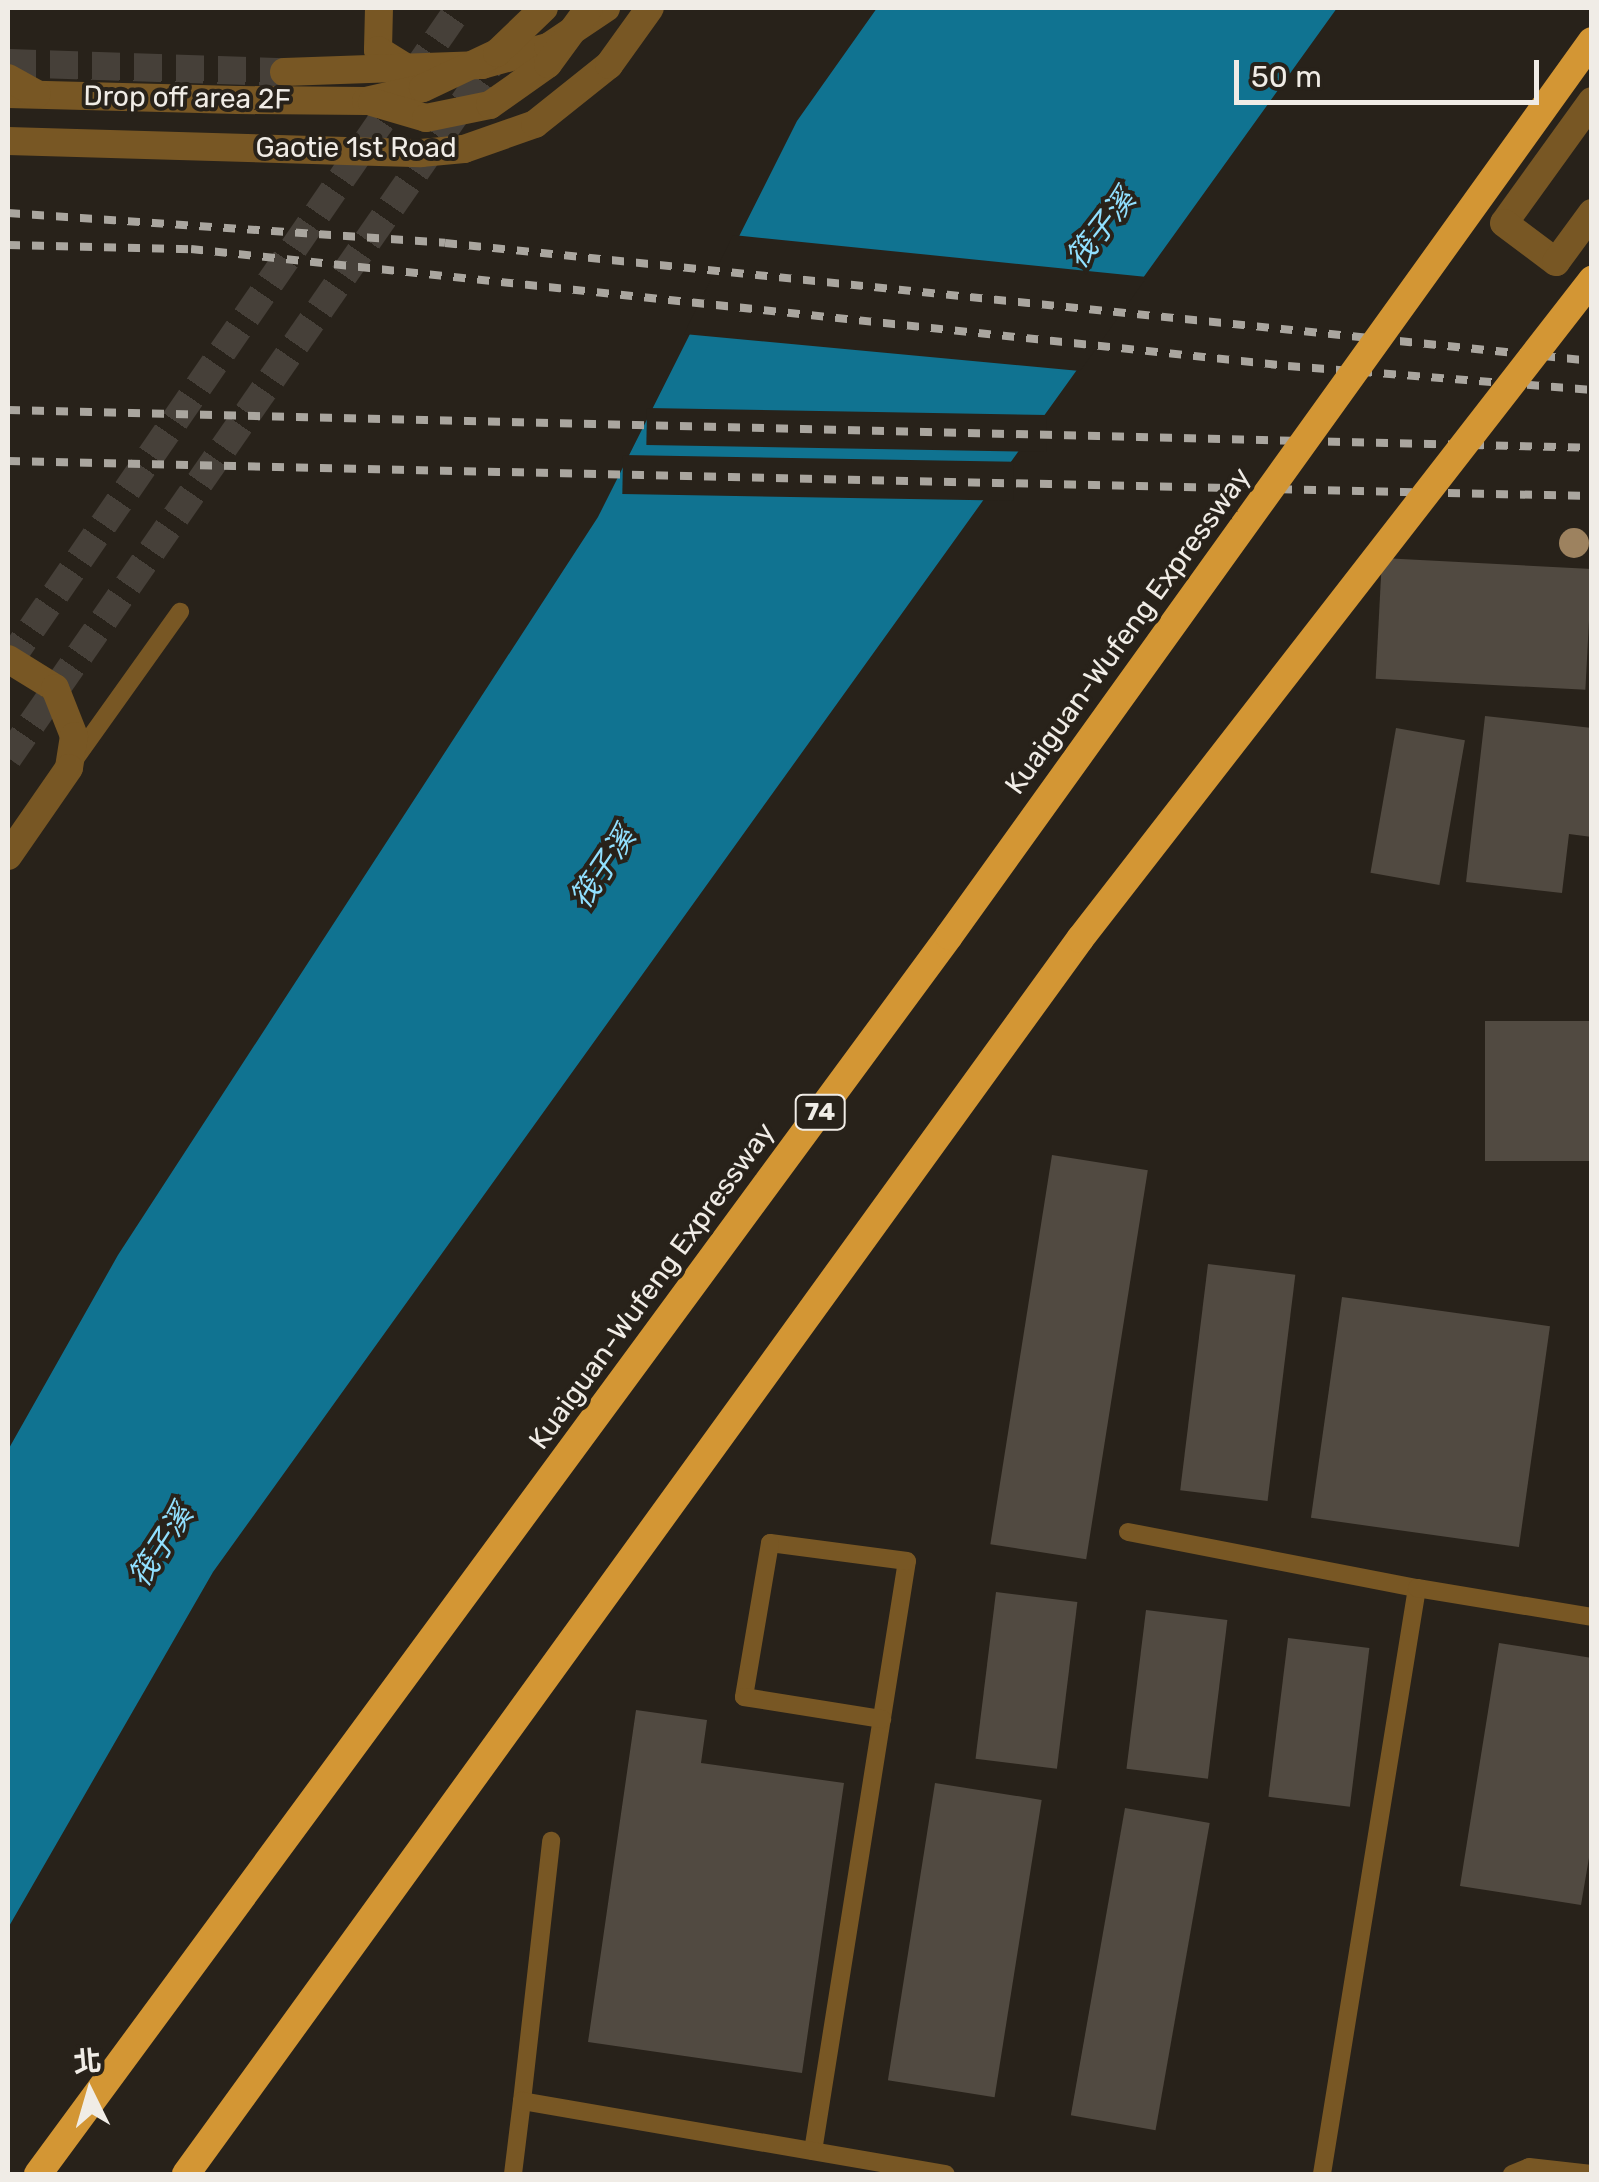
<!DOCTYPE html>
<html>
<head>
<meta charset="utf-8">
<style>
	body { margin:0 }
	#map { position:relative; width:1599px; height:2182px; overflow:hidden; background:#28221a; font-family:Rubik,"Noto Sans TC",sans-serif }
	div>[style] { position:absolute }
	.water>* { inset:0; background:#107391 }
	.pier>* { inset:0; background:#28221a; transform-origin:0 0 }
	.building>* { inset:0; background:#514a41; transform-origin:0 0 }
	.minor-tunnel>* { height:28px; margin-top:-14px; transform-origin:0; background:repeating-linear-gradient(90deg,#464039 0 28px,transparent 0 42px) }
	.service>* { height:18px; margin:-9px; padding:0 9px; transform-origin:9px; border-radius:9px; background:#785724 }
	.minor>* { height:28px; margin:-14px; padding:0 14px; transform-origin:14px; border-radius:14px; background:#785724 }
	.rail>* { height:8px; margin-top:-4px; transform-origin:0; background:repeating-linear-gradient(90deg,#aaa69f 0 12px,transparent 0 24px) }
	.minor-bridge>* { height:28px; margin:-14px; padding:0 14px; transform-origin:14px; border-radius:14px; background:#785724 }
	.trunk-bridge>* { height:28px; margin:-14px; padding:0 14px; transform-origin:14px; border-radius:14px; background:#d39634 }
	.trees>* { width:30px; height:30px; margin:-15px; border-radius:50%; background:#9d825f }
	span { translate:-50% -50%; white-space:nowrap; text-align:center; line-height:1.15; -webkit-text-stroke:8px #28221a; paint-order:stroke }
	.shield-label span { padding:2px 8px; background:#28221a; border:2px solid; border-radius:8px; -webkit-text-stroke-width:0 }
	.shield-label { font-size:25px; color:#f0ece6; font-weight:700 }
	.street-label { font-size:28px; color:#f0ece6 }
	.water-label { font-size:30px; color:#91e0ff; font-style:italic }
	.frame { position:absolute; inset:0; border:10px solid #f0ece6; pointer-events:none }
	.north { position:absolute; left:40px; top:2042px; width:100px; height:100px; -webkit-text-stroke:8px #28221a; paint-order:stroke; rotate:355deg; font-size:28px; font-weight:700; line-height:40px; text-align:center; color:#f0ece6 }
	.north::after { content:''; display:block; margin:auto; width:35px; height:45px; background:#f0ece6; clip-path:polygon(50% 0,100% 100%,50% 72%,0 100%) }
	.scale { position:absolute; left:1234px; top:60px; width:305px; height:45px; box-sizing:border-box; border:5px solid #f0ece6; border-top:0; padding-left:12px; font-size:30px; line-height:35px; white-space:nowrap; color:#f0ece6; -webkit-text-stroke:8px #28221a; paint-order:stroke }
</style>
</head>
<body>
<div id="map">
	<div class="water">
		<i style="clip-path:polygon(877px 8px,1337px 8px,213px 1572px,8px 1928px,8px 1450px,118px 1255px,598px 517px,797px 121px)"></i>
	</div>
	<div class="pier">
		<i style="clip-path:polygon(733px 235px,1147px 277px,1080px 371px,684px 334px)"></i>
		<i style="left:647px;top:408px;width:400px;height:37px;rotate:1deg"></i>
		<i style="left:623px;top:455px;width:391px;height:39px;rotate:1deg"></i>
	</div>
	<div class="building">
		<i style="left:1382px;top:558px;width:210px;height:121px;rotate:3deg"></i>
		<i style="clip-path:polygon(1485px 716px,1592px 728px,1592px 837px,1569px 834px,1562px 893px,1466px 882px)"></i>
		<i style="left:1396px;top:728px;width:70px;height:147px;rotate:10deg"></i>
		<i style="left:1592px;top:1021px;width:140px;height:107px;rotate:90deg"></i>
		<i style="left:1052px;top:1155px;width:97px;height:394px;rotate:9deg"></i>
		<i style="left:1208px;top:1264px;width:88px;height:228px;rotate:7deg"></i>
		<i style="left:1342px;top:1297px;width:210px;height:223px;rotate:8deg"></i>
		<i style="left:996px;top:1592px;width:82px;height:168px;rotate:7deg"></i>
		<i style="left:1146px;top:1610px;width:82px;height:160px;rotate:7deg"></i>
		<i style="left:1288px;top:1638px;width:82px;height:160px;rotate:7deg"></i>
		<i style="clip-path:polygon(1499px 1643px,1592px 1658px,1592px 1840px,1581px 1905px,1460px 1886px)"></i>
		<i style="clip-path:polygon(636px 1710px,707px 1720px,701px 1763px,844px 1783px,802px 2073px,588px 2042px)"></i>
		<i style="left:935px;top:1783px;width:108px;height:301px;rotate:9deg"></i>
		<i style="left:1125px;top:1808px;width:86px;height:312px;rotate:10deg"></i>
	</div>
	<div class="minor-tunnel">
		<i style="left:8px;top:63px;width:276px;rotate:1.9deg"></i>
		<i style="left:8px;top:663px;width:795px;rotate:-55.45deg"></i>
		<i style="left:8px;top:758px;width:864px;rotate:-55.19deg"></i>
	</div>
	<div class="service">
		<i style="left:75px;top:759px;width:181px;rotate:-54.5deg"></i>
		<i style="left:1128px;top:1532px;width:294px;rotate:11deg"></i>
		<i style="left:1417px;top:1588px;width:594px;rotate:99.21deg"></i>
		<i style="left:1417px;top:1588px;width:177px;rotate:9.4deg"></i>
		<i style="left:522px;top:2101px;width:262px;rotate:-83.6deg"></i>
		<i style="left:813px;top:2151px;width:597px;rotate:-80.95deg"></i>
		<i style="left:907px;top:1561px;width:138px;rotate:-172.5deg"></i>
		<i style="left:770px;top:1543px;width:156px;rotate:99.6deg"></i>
		<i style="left:744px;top:1697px;width:140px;rotate:9.1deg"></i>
		<i style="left:513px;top:2174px;width:74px;rotate:-83deg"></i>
		<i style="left:522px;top:2101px;width:430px;rotate:9.8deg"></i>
		<i style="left:1512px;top:2174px;width:18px;rotate:-22deg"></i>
		<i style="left:1529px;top:2167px;width:63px;rotate:6.3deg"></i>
	</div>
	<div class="minor">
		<i style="left:379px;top:8px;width:42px;rotate:91.4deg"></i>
		<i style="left:378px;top:50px;width:39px;rotate:32deg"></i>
		<i style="left:284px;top:72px;width:198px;rotate:-2deg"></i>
		<i style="left:482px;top:65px;width:68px;rotate:-15.3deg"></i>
		<i style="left:548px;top:47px;width:70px;rotate:-33.9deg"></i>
		<i style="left:8px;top:94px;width:230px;rotate:1.5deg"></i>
		<i style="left:1592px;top:101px;width:150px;rotate:125.8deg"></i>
		<i style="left:1504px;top:223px;width:65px;rotate:36.9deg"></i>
		<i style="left:1556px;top:262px;width:61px;rotate:-53.7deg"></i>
		<i style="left:8px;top:141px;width:413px;rotate:1.7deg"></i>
		<i style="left:8px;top:659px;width:55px;rotate:31.7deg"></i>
		<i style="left:55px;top:688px;width:52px;rotate:68.4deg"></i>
		<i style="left:74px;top:736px;width:32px;rotate:99deg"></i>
		<i style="left:69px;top:768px;width:107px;rotate:124.7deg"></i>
	</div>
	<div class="rail">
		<i style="left:8px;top:213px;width:438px;rotate:3.9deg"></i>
		<i style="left:445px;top:243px;width:1153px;rotate:5.87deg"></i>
		<i style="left:8px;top:245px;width:183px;rotate:1.3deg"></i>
		<i style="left:191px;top:249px;width:1103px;rotate:6.09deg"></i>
		<i style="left:1288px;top:366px;width:305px;rotate:4.5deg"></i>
		<i style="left:8px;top:410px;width:1584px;rotate:1.37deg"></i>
		<i style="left:8px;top:461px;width:1584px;rotate:1.27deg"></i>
	</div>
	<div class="minor-bridge">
		<i style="left:8px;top:78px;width:33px;rotate:29deg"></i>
		<i style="left:238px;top:100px;width:128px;rotate:0.4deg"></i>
		<i style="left:366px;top:101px;width:58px;rotate:-12.8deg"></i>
		<i style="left:423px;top:88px;width:82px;rotate:-25.3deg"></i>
		<i style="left:497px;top:53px;width:65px;rotate:-43.8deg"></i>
		<i style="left:372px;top:102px;width:56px;rotate:16.5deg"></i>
		<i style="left:426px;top:118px;width:65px;rotate:-11.5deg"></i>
		<i style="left:490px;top:105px;width:71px;rotate:-35.3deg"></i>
		<i style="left:548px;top:64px;width:69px;rotate:-53.8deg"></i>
		<i style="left:421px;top:153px;width:43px;rotate:-5.3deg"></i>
		<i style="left:464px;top:149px;width:75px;rotate:-19.4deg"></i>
		<i style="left:535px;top:124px;width:95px;rotate:-38.6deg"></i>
		<i style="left:609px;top:65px;width:70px;rotate:-54.3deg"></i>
	</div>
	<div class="trunk-bridge">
		<i style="left:38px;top:2174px;width:1537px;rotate:-53.65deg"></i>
		<i style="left:949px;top:936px;width:1102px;rotate:-54.31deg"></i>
		<i style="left:186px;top:2174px;width:1525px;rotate:-54.1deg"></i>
		<i style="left:1080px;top:939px;width:835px;rotate:-52.16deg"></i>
	</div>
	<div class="trees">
		<i style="left:1574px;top:543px"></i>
	</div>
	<div class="shield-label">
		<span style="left:820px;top:1112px">74</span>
	</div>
	<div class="street-label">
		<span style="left:187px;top:98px;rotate:1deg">Drop off area 2F</span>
		<span style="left:356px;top:148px">Gaotie 1st Road</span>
		<span style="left:1128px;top:631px;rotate:-54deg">Kuaiguan-Wufeng Expressway</span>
		<span style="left:652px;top:1286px;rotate:-54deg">Kuaiguan-Wufeng Expressway</span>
	</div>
	<div class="water-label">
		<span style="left:1101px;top:229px;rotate:-52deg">筏子溪</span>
		<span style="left:603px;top:868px;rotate:-56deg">筏子溪</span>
		<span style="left:161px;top:1546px;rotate:-57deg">筏子溪</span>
	</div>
	<div class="frame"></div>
	<div class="north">北</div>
	<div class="scale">50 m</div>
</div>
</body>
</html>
